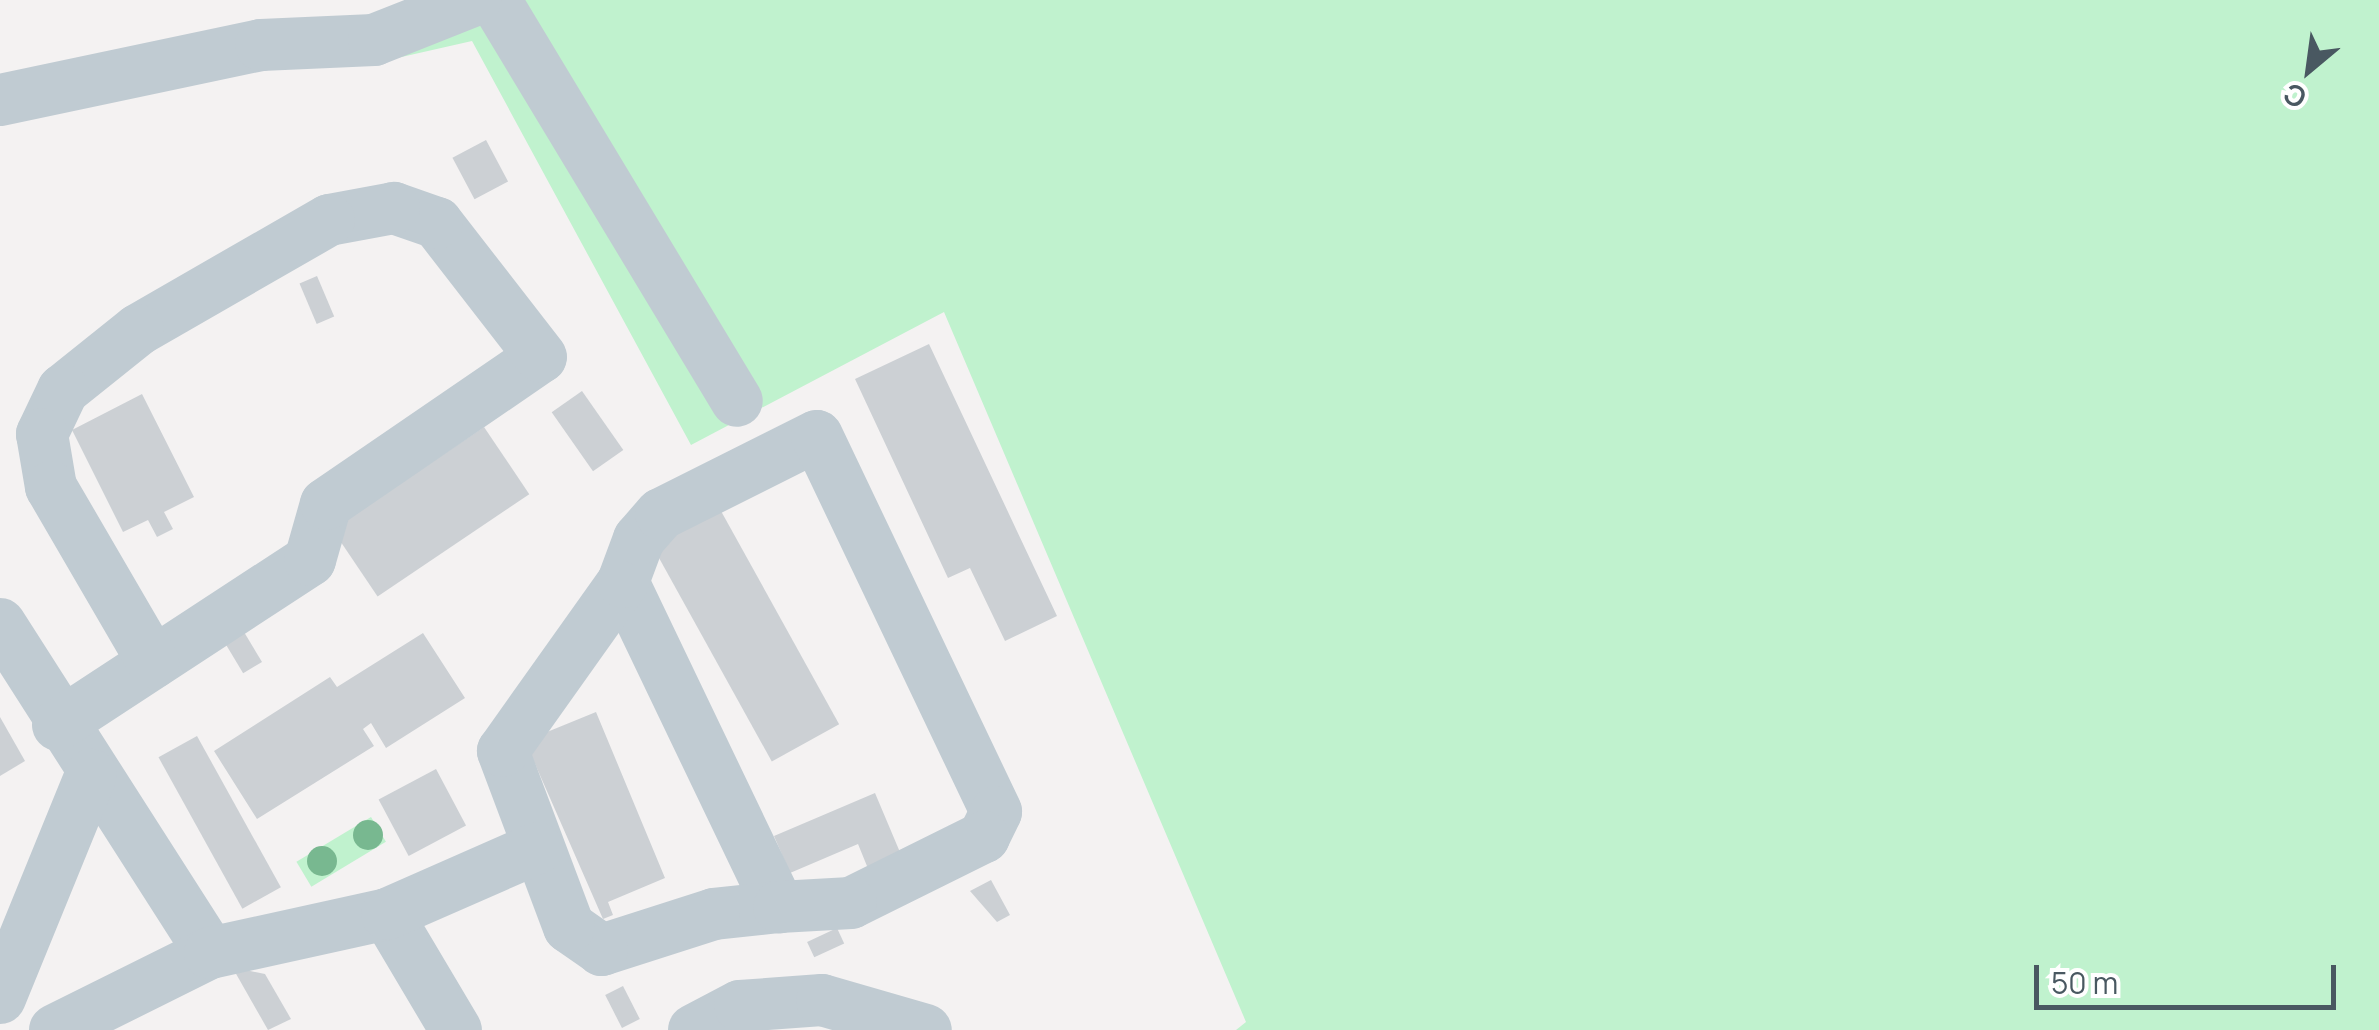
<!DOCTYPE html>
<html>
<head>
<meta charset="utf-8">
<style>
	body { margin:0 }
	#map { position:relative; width:2379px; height:1030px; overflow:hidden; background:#f4f2f2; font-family:Manrope,sans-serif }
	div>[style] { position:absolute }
	.green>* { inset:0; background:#c0f2ce; transform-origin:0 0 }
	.building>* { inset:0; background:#ccd0d4; transform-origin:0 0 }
	.minor>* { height:52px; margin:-26px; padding:0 26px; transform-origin:26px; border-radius:26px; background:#c0cbd2 }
	.trees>* { width:30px; height:30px; margin:-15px; border-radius:50%; background:#78b890 }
	span { translate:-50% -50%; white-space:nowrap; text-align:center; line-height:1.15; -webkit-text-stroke:9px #fff; paint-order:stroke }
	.north { position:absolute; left:2259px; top:20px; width:100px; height:100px; -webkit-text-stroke:8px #fff; paint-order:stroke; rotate:209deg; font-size:28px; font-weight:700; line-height:40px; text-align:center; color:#495861 }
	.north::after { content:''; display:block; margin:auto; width:35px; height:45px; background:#495861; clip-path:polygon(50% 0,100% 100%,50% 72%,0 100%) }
	.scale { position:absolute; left:2034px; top:965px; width:302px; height:45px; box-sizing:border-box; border:5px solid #495861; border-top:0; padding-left:12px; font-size:30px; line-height:35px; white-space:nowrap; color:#495861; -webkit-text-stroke:8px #fff; paint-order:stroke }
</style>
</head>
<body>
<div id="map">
	<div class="green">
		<i style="clip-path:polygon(511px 0,2379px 0,2379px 1030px,1236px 1030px,1246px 1022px,944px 312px,691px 445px,472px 41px,397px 58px)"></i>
		<i style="left:371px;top:817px;width:29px;height:87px;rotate:59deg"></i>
	</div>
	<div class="building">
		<i style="left:486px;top:140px;width:47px;height:38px;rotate:62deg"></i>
		<i style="left:317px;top:276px;width:44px;height:19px;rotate:67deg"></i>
		<i style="clip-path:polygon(929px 344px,1057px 616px,1005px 641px,970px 568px,948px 578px,855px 379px)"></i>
		<i style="left:582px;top:391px;width:72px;height:37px;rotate:55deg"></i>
		<i style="clip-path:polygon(142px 394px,194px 497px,164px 512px,173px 529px,157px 537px,148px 520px,123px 532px,72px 430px)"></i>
		<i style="left:484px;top:427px;width:81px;height:183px;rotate:56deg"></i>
		<i style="left:716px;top:502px;width:254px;height:77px;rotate:61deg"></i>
		<i style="left:244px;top:632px;width:35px;height:22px;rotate:59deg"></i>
		<i style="clip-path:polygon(423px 633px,465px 698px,386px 748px,371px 723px,363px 729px,374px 746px,257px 819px,214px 751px,330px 677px,337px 687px)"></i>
		<i style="clip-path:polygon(596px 712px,665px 878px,608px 902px,613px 915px,603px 919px,525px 741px)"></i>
		<i style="clip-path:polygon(0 717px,25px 761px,0 776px)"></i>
		<i style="left:197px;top:736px;width:173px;height:44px;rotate:61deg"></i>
		<i style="left:436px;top:769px;width:64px;height:65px;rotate:62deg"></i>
		<i style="clip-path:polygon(875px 793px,902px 857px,869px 871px,858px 844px,790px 873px,774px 836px)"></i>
		<i style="clip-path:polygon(991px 880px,1010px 915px,997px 922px,970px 891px)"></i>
		<i style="left:837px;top:928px;width:17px;height:33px;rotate:65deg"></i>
		<i style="clip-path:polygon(241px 969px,265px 974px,291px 1019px,268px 1030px,235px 972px)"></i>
		<i style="left:623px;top:986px;width:37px;height:20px;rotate:63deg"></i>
	</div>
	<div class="minor">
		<i style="left:495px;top:0;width:468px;rotate:58.9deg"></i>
		<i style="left:0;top:100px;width:267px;rotate:-11.9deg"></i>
		<i style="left:261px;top:45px;width:113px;rotate:-2.5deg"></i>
		<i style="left:374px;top:40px;width:109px;rotate:-21.6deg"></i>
		<i style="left:623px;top:582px;width:361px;rotate:64.4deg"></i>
		<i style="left:779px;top:907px;width:65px;rotate:173.9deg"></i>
		<i style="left:714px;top:914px;width:118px;rotate:162.2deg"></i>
		<i style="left:602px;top:950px;width:40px;rotate:-145.1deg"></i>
		<i style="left:569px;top:927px;width:188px;rotate:-110.6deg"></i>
		<i style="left:503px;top:751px;width:207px;rotate:-54.6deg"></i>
		<i style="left:623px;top:582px;width:46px;rotate:-69.6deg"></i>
		<i style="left:639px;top:539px;width:33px;rotate:-49deg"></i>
		<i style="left:661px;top:514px;width:174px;rotate:-26.6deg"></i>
		<i style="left:817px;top:436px;width:416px;rotate:64.5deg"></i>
		<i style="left:996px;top:812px;width:28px;rotate:116deg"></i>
		<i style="left:984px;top:837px;width:148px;rotate:153.6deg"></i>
		<i style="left:851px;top:903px;width:72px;rotate:176.8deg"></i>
		<i style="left:0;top:624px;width:390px;rotate:57.4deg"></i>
		<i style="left:58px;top:725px;width:301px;rotate:-33.2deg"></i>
		<i style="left:310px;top:560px;width:58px;rotate:-74.1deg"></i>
		<i style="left:326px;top:504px;width:260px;rotate:-34.4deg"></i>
		<i style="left:541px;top:357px;width:170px;rotate:-127.8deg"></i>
		<i style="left:437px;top:223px;width:46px;rotate:-160.8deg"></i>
		<i style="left:394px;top:208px;width:66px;rotate:169.5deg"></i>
		<i style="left:329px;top:220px;width:220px;rotate:150.1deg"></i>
		<i style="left:138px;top:330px;width:96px;rotate:141.3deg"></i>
		<i style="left:63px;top:390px;width:49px;rotate:115.5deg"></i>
		<i style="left:42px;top:434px;width:54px;rotate:80.4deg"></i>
		<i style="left:51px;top:487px;width:203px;rotate:59.8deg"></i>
		<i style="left:387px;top:914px;width:135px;rotate:59.3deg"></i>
		<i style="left:0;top:998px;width:241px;rotate:-67.8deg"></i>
		<i style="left:55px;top:1030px;width:173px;rotate:-26.4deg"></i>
		<i style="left:210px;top:953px;width:181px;rotate:-12.4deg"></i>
		<i style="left:387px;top:914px;width:164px;rotate:-23.7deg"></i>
		<i style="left:694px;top:1030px;width:52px;rotate:-27.6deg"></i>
		<i style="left:740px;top:1006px;width:82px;rotate:-4.2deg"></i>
		<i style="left:822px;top:1000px;width:108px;rotate:16.1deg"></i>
	</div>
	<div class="trees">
		<i style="left:368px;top:835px"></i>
		<i style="left:322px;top:861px"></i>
	</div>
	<div class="north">С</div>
	<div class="scale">50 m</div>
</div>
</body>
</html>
